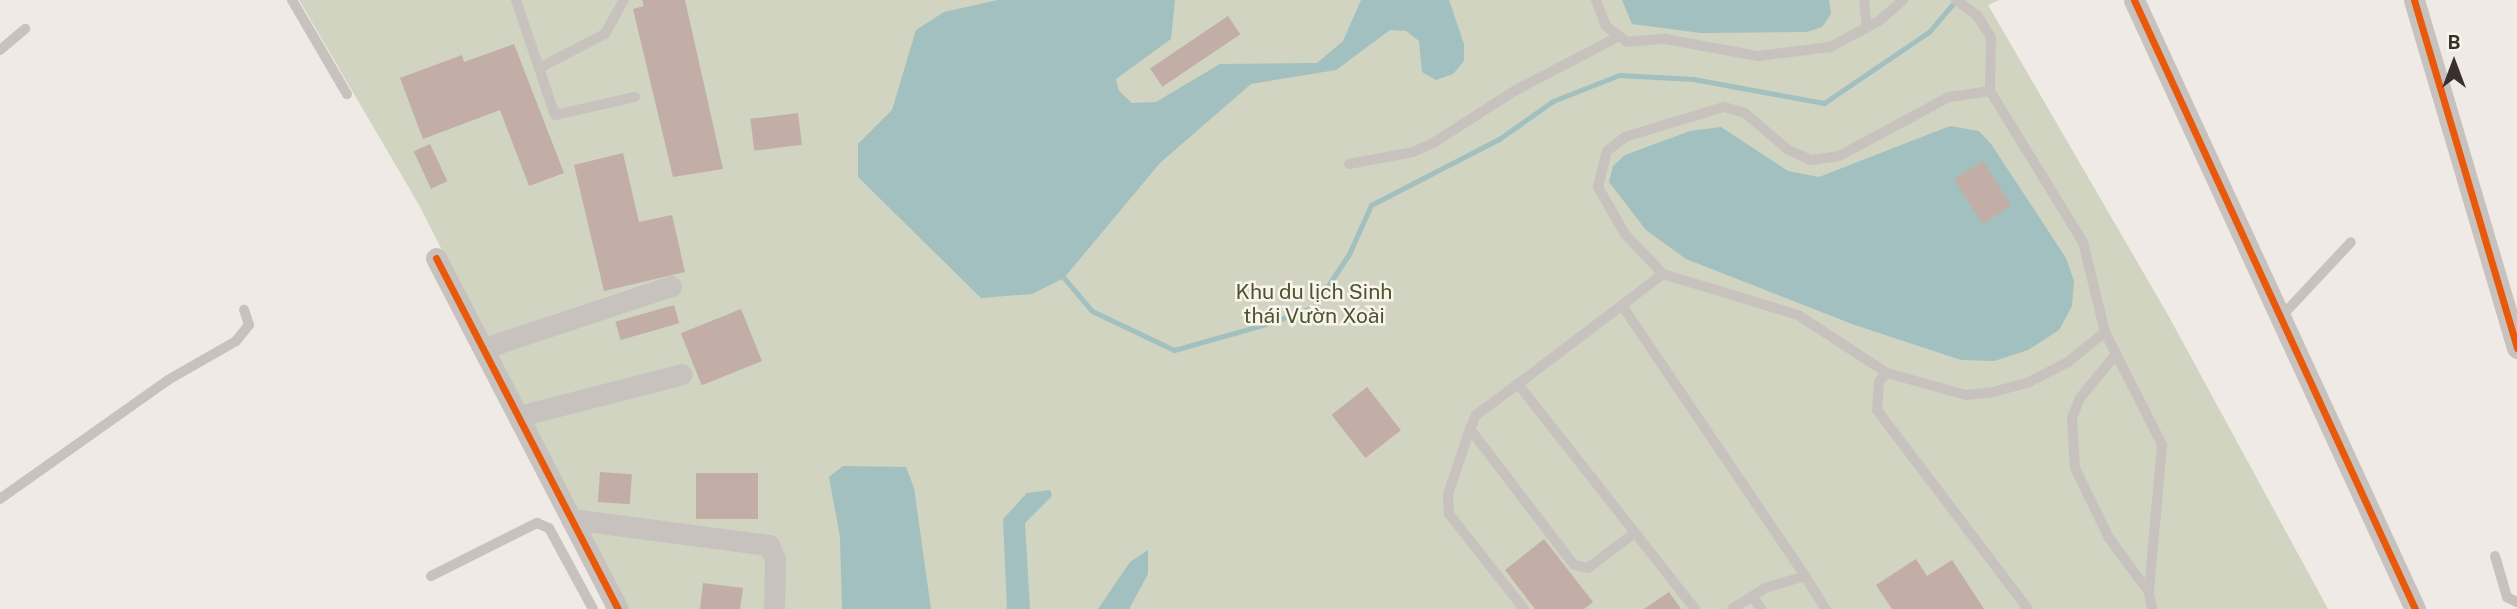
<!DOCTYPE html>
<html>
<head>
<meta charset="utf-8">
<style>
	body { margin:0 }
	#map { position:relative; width:2517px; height:609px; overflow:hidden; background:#efeae5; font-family:"Public Sans",sans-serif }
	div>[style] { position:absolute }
	.green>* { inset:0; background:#d0d4c0 }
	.water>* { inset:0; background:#a1c0bf }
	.stream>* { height:5px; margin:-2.5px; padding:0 2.5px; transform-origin:2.5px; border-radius:2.5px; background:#a1c0bf }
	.building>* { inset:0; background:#c2aea7; transform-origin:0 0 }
	.lane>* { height:10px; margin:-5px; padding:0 5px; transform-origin:5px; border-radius:5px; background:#c8c2be }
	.street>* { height:21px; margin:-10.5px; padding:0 10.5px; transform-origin:10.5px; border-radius:10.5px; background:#c8c2be }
	.cycleway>* { height:7px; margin:-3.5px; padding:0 3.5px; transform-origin:3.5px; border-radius:3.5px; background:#e8590c }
	span { translate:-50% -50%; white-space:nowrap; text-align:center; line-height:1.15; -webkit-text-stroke:5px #faf4ed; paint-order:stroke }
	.park-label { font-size:21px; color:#49572f }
	.north { position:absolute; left:2419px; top:28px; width:70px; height:70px; -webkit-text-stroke:5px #faf4ed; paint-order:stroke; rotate:0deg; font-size:19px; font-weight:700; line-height:28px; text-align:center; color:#392f2b }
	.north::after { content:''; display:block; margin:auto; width:24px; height:32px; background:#392f2b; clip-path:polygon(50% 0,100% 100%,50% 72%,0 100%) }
</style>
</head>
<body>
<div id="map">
	<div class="green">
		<i style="clip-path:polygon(299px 0,1999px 0,1988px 5px,2168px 315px,2328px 609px,625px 609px,419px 205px)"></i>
	</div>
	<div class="water">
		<i style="clip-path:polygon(998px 0,1175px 0,1171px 39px,1116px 79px,1119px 91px,1132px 103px,1156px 102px,1220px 64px,1317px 63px,1343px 41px,1361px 0,1449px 0,1464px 44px,1464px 61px,1453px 74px,1436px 80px,1422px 72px,1419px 41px,1406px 31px,1390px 30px,1336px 70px,1251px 84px,1160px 163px,1064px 278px,1032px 294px,981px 298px,858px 177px,858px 144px,892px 110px,916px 30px,944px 12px)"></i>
		<i style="clip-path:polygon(1622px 0,1829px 0,1831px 14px,1822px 27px,1807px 32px,1701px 33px,1632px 24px)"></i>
		<i style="clip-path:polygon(1950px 126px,1979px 131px,1991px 144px,2066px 258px,2074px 281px,2072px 306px,2059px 330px,2028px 350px,1994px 361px,1961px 360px,1852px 324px,1686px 259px,1646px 230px,1609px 182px,1613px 166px,1625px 155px,1690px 131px,1721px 127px,1788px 171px,1819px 177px)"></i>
		<i style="clip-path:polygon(843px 466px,906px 467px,914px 488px,931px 609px,842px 609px,840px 537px,829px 477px)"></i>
		<i style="clip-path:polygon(1050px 490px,1052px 496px,1025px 523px,1030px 609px,1007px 609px,1003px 519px,1027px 493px)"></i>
		<i style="clip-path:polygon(1148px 550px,1148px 574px,1129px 609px,1098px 609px,1130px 562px)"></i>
	</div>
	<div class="stream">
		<i style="left:1064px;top:278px;width:43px;rotate:49.7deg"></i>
		<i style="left:1092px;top:311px;width:91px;rotate:25.4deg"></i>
		<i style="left:1174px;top:350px;width:100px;rotate:-15.7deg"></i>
		<i style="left:1270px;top:323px;width:47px;rotate:-20deg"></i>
		<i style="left:1314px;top:307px;width:64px;rotate:-56.6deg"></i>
		<i style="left:1349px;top:254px;width:54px;rotate:-65.8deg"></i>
		<i style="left:1371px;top:205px;width:144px;rotate:-27.3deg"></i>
		<i style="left:1499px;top:139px;width:66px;rotate:-35.1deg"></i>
		<i style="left:1553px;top:101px;width:71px;rotate:-21.5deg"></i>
		<i style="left:1619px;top:75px;width:74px;rotate:3.1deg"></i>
		<i style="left:1693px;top:79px;width:133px;rotate:10.4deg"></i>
		<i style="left:1824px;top:103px;width:127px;rotate:-34.1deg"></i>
		<i style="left:1929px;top:32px;width:42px;rotate:-49.8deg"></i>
	</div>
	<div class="building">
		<i style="clip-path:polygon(642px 0,685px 0,723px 169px,673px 177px,633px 9px,644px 6px)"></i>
		<i style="left:1228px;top:16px;width:22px;height:94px;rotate:56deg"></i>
		<i style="clip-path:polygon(514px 44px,564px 173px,529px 186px,500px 110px,423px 139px,400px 78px,462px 55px,464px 62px)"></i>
		<i style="left:798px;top:113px;width:32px;height:48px;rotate:83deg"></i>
		<i style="left:430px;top:144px;width:41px;height:18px;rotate:65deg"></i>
		<i style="clip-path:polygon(623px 153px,639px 222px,672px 215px,685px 272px,604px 291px,574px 165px)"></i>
		<i style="left:1983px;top:161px;width:53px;height:34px;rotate:58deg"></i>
		<i style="left:674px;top:305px;width:19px;height:61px;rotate:74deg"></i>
		<i style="left:741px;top:309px;width:56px;height:65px;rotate:68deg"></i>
		<i style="left:1367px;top:387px;width:55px;height:45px;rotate:52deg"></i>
		<i style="left:600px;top:472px;width:32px;height:30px;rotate:4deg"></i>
		<i style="left:758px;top:473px;width:46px;height:62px;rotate:90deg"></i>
		<i style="clip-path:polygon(1544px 539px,1593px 602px,1584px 609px,1535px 609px,1505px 570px)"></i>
		<i style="clip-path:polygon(1916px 559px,1927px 576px,1952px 560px,1984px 609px,1892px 609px,1876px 585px)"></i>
		<i style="clip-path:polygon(703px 583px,743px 588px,740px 609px,700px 609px)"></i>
		<i style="clip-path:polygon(1669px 592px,1681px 609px,1644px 609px)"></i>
	</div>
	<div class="lane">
		<i style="left:292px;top:0;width:109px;rotate:59.7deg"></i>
		<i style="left:516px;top:0;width:121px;rotate:71.3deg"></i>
		<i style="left:555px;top:115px;width:82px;rotate:-12.7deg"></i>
		<i style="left:1596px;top:0;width:28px;rotate:69deg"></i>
		<i style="left:1606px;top:26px;width:26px;rotate:37deg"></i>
		<i style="left:1627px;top:42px;width:38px;rotate:-5deg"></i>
		<i style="left:1665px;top:39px;width:95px;rotate:10.4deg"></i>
		<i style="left:1758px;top:56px;width:73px;rotate:-7.1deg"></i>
		<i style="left:1830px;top:47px;width:55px;rotate:-28deg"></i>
		<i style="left:1879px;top:21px;width:32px;rotate:-41deg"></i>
		<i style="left:1864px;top:0;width:28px;rotate:84deg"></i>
		<i style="left:1956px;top:0;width:26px;rotate:36deg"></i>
		<i style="left:1977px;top:15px;width:26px;rotate:58deg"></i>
		<i style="left:1991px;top:37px;width:54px;rotate:91.1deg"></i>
		<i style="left:1990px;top:91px;width:177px;rotate:58.4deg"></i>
		<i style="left:2083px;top:242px;width:93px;rotate:76.3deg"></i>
		<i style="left:2105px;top:332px;width:127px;rotate:63.2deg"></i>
		<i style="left:2162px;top:445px;width:148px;rotate:95.1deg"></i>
		<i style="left:2149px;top:592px;width:17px;rotate:80deg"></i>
		<i style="left:0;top:50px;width:33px;rotate:-40deg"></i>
		<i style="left:539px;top:68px;width:74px;rotate:-27.3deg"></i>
		<i style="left:605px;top:34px;width:39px;rotate:-61deg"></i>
		<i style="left:1349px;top:164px;width:65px;rotate:-10.6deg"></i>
		<i style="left:1413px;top:152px;width:22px;rotate:-24deg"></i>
		<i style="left:1433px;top:143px;width:98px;rotate:-32.6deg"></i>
		<i style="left:1516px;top:90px;width:115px;rotate:-27.5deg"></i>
		<i style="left:1663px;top:274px;width:55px;rotate:-133.5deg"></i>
		<i style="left:1625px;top:234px;width:54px;rotate:-119.9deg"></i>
		<i style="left:1598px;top:187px;width:37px;rotate:-76deg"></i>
		<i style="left:1607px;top:151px;width:23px;rotate:-38deg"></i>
		<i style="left:1625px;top:137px;width:103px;rotate:-16.9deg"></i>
		<i style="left:1724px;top:107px;width:22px;rotate:16deg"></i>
		<i style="left:1745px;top:113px;width:55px;rotate:40.6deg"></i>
		<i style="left:1787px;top:149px;width:26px;rotate:25deg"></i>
		<i style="left:1811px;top:160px;width:28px;rotate:-8deg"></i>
		<i style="left:1839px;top:156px;width:125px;rotate:-28.2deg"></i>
		<i style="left:1949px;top:97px;width:41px;rotate:-8.3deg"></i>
		<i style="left:1623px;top:307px;width:325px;rotate:55.9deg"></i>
		<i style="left:2279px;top:319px;width:105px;rotate:-46.9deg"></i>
		<i style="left:2116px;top:354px;width:57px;rotate:129.3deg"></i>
		<i style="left:2080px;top:398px;width:22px;rotate:112deg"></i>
		<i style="left:2072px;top:418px;width:50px;rotate:86.6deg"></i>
		<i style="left:2075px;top:468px;width:78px;rotate:64.1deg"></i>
		<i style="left:2109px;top:538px;width:67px;rotate:53.5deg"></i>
		<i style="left:1518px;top:384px;width:182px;rotate:-37.2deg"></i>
		<i style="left:1663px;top:274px;width:141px;rotate:16.9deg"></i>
		<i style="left:1798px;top:315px;width:106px;rotate:33.1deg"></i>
		<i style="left:1470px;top:429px;width:69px;rotate:108.7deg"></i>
		<i style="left:1448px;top:494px;width:20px;rotate:87deg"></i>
		<i style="left:1449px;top:514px;width:121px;rotate:51.7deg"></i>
		<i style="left:0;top:499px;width:206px;rotate:-35.3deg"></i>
		<i style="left:168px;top:380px;width:78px;rotate:-29.8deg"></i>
		<i style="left:236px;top:341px;width:21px;rotate:-51deg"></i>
		<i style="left:249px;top:325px;width:16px;rotate:-108deg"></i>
		<i style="left:1633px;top:534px;width:56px;rotate:142.9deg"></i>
		<i style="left:1588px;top:568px;width:14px;rotate:-168deg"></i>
		<i style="left:1574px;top:565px;width:171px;rotate:-127.4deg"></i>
		<i style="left:1470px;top:429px;width:15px;rotate:-67deg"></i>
		<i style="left:1476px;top:415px;width:52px;rotate:-36.4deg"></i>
		<i style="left:1518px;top:384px;width:286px;rotate:51.8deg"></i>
		<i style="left:2495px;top:556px;width:43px;rotate:73.7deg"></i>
		<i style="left:2507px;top:597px;width:11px;rotate:27deg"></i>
		<i style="left:431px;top:576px;width:119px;rotate:-26.6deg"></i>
		<i style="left:537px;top:523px;width:13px;rotate:23deg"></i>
		<i style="left:549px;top:528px;width:92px;rotate:61.5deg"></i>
		<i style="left:1752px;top:596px;width:16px;rotate:55deg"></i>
		<i style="left:1732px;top:609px;width:39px;rotate:-32deg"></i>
		<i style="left:1765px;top:588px;width:42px;rotate:-16.7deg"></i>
		<i style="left:1805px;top:576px;width:39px;rotate:58deg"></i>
		<i style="left:2028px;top:609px;width:250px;rotate:-127.2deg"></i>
		<i style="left:1877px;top:410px;width:29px;rotate:-86deg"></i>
		<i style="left:1879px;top:381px;width:11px;rotate:-45deg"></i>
		<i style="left:1887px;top:373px;width:82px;rotate:15.6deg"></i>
		<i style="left:1966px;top:395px;width:27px;rotate:-6deg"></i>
		<i style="left:1993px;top:392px;width:35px;rotate:-15deg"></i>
		<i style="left:2027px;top:383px;width:46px;rotate:-27.1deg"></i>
		<i style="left:2068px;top:362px;width:48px;rotate:-39deg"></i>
	</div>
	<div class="street">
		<i style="left:2134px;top:0;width:671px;rotate:65.23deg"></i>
		<i style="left:2414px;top:0;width:363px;rotate:73.5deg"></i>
		<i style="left:436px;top:258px;width:395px;rotate:62.6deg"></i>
		<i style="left:484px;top:348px;width:197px;rotate:-18.3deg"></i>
		<i style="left:519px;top:416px;width:168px;rotate:-14.4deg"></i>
		<i style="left:571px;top:519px;width:200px;rotate:7.5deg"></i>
		<i style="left:769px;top:545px;width:15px;rotate:67deg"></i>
		<i style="left:775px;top:559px;width:50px;rotate:91.1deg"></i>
	</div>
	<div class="cycleway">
		<i style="left:2134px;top:0;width:671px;rotate:65.23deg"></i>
		<i style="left:2414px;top:0;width:363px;rotate:73.5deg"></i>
		<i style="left:436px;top:258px;width:395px;rotate:62.6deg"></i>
	</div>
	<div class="park-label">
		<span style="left:1314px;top:304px">Khu du lịch Sinh<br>thái Vườn Xoài</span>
	</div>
	<div class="north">B</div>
</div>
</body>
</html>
